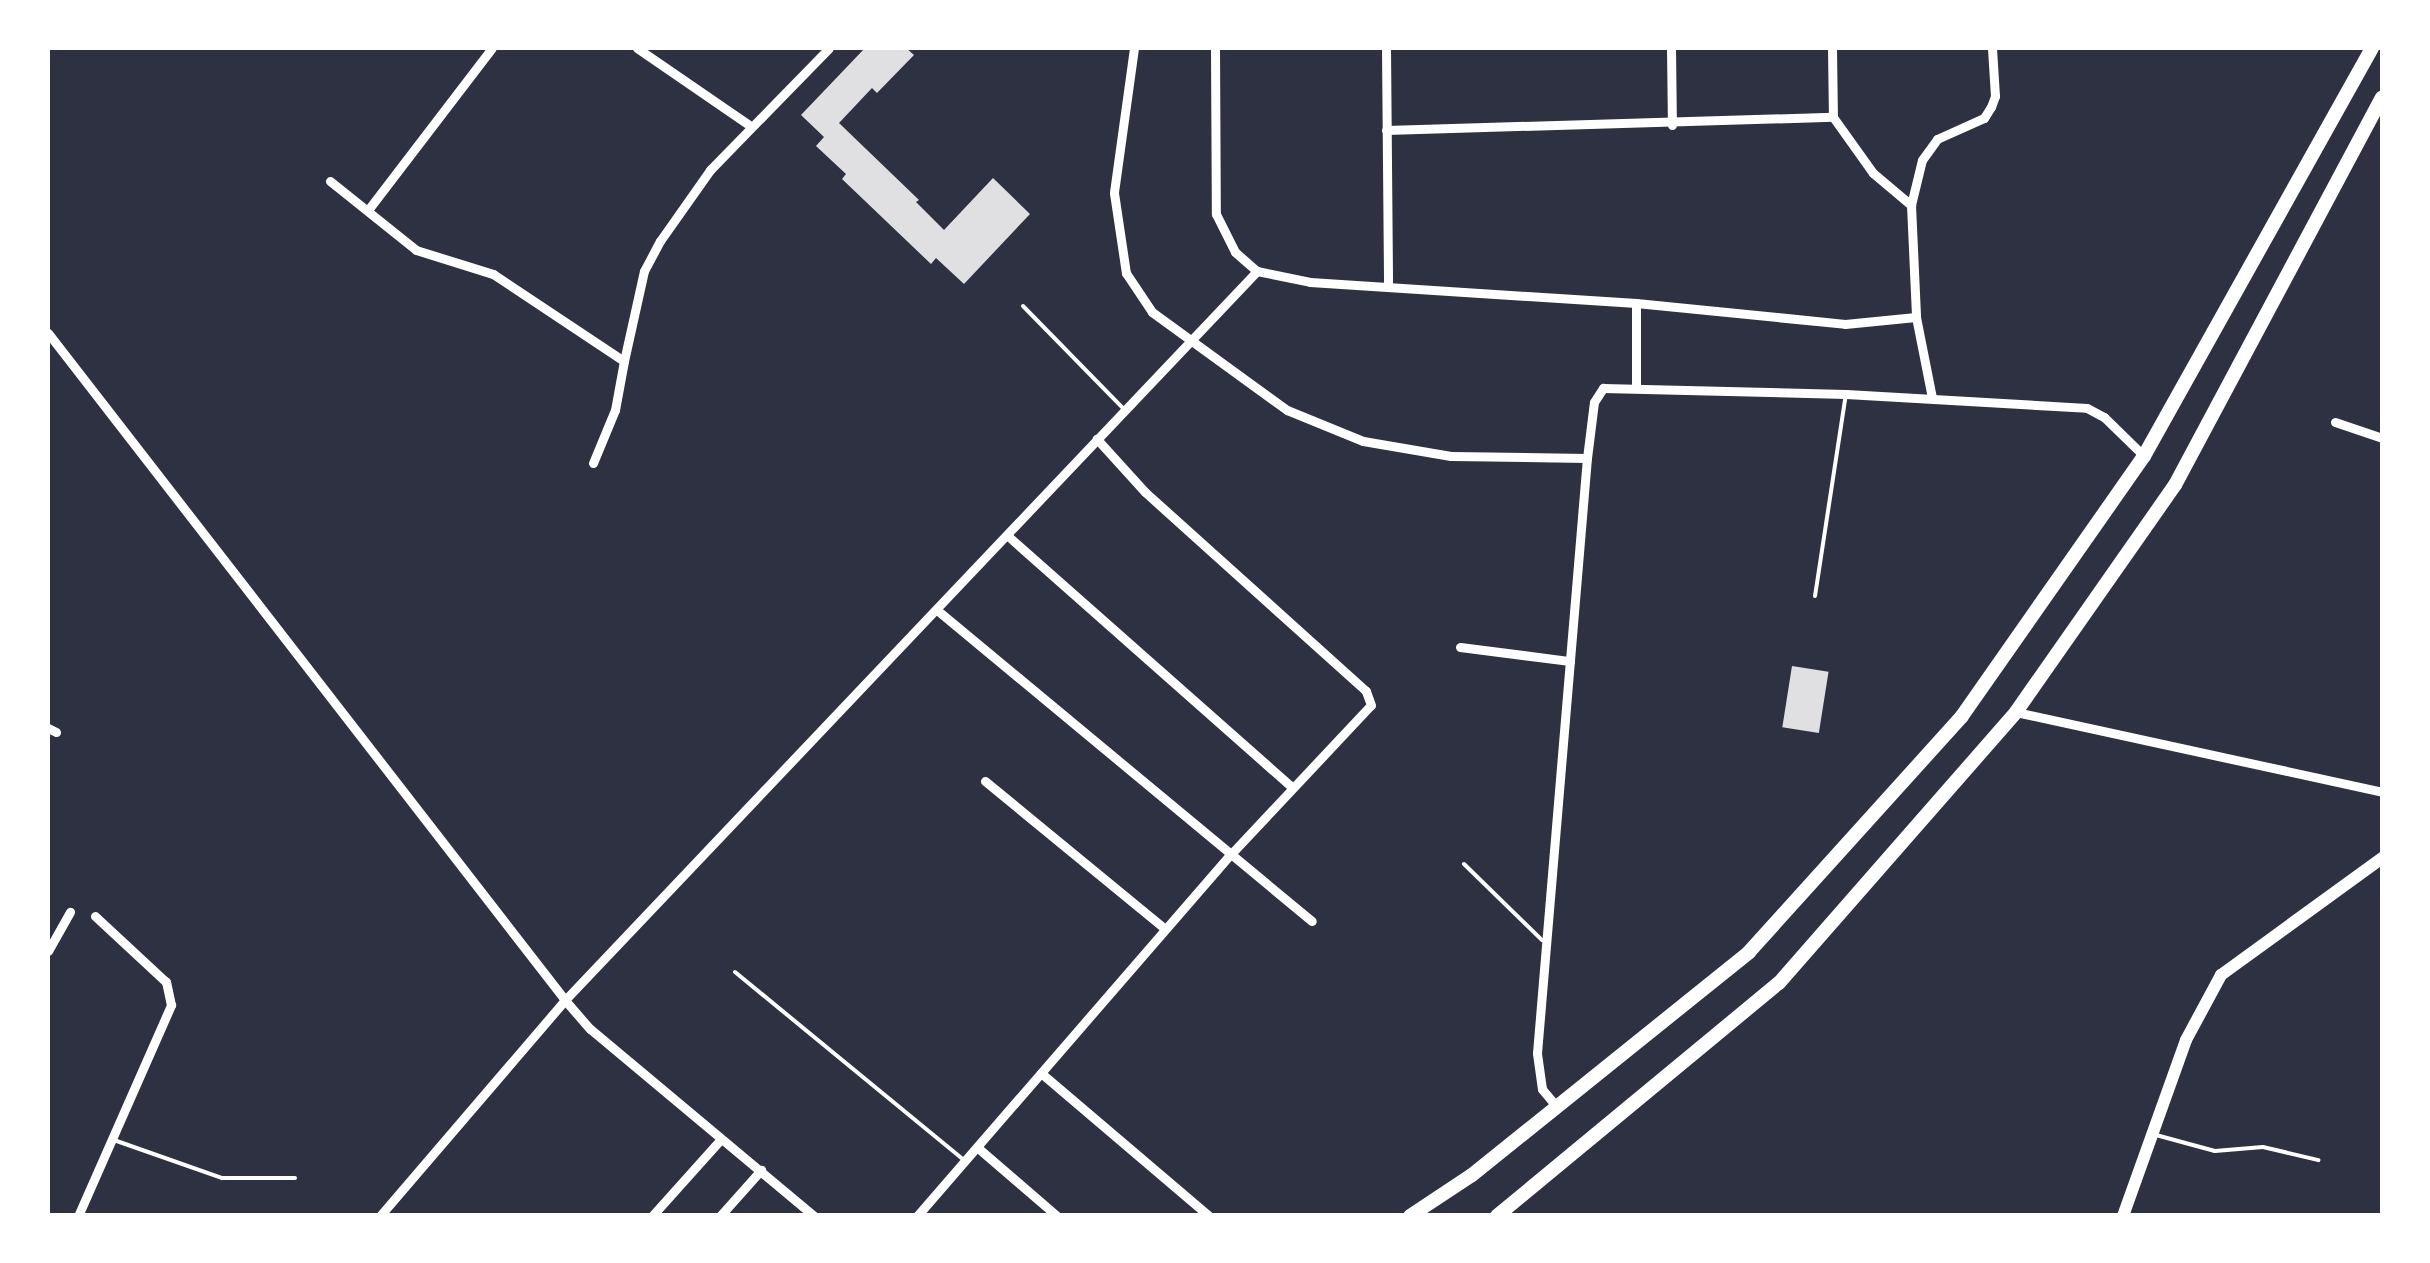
<!DOCTYPE html>
<html>
<head>
<meta charset="utf-8">
<style>
	body { margin:0 }
	#map { position:relative; width:2430px; height:1263px; overflow:hidden; background:#2d3142; font-family:"Space Grotesk",sans-serif }
	div>[style] { position:absolute }
	.building>* { inset:0; background:#e0e0e3; transform-origin:0 0 }
	.service>* { height:4px; margin:-2px; padding:0 2px; transform-origin:2px; border-radius:2px; background:#fff }
	.minor>* { height:9px; margin:-4.5px; padding:0 4.5px; transform-origin:4.5px; border-radius:4.5px; background:#fff }
	.secondary>* { height:12px; margin:-6px; padding:0 6px; transform-origin:6px; border-radius:6px; background:#fff }
	.primary>* { height:14px; margin:-7px; padding:0 7px; transform-origin:7px; border-radius:7px; background:#fff }
	span { translate:-50% -50%; white-space:nowrap; text-align:center; line-height:1.15; -webkit-text-stroke:10px #fff; paint-order:stroke }
	.frame { position:absolute; inset:0; border:50px solid #fff; pointer-events:none }
</style>
</head>
<body>
<div id="map">
	<div class="building">
		<i style="clip-path:polygon(865px 48px,906px 48px,914px 55px,877px 93px,872px 88px,839px 123px,919px 200px,916px 202px,944px 230px,993px 178px,1030px 214px,964px 284px,936px 258px,931px 264px,842px 179px,846px 174px,816px 146px,824px 137px,801px 115px)"></i>
		<i style="left:1792px;top:666px;width:37px;height:62px;rotate:9deg"></i>
	</div>
	<div class="service">
		<i style="left:1023px;top:306px;width:146px;rotate:45.6deg"></i>
		<i style="left:1815px;top:596px;width:204px;rotate:-81.3deg"></i>
		<i style="left:1464px;top:864px;width:109px;rotate:44.3deg"></i>
		<i style="left:735px;top:972px;width:295px;rotate:39.4deg"></i>
		<i style="left:2156px;top:1135px;width:61px;rotate:15.2deg"></i>
		<i style="left:2215px;top:1151px;width:48px;rotate:-4.8deg"></i>
		<i style="left:2263px;top:1147px;width:57px;rotate:13.3deg"></i>
		<i style="left:111px;top:1139px;width:118px;rotate:19.4deg"></i>
		<i style="left:222px;top:1178px;width:73px"></i>
	</div>
	<div class="minor">
		<i style="left:637px;top:48px;width:136px;rotate:34.5deg"></i>
		<i style="left:1134px;top:48px;width:146px;rotate:97.9deg"></i>
		<i style="left:1114px;top:193px;width:81px;rotate:81.5deg"></i>
		<i style="left:1126px;top:273px;width:47px;rotate:56.3deg"></i>
		<i style="left:1152px;top:312px;width:167px;rotate:36deg"></i>
		<i style="left:1287px;top:410px;width:82px;rotate:22.2deg"></i>
		<i style="left:1363px;top:441px;width:89px;rotate:9.7deg"></i>
		<i style="left:1451px;top:456px;width:136px;rotate:0.8deg"></i>
		<i style="left:1215px;top:48px;width:166px;rotate:89.7deg"></i>
		<i style="left:1216px;top:214px;width:42px;rotate:63.4deg"></i>
		<i style="left:1235px;top:252px;width:29px;rotate:41deg"></i>
		<i style="left:1257px;top:271px;width:54px;rotate:11.7deg"></i>
		<i style="left:1310px;top:282px;width:327px;rotate:3.7deg"></i>
		<i style="left:1636px;top:303px;width:210px;rotate:5.7deg"></i>
		<i style="left:1845px;top:324px;width:71px;rotate:-5.6deg"></i>
		<i style="left:1386px;top:48px;width:239px;rotate:89.5deg"></i>
		<i style="left:1671px;top:48px;width:77px;rotate:89.3deg"></i>
		<i style="left:1832px;top:48px;width:69px;rotate:89.2deg"></i>
		<i style="left:1386px;top:130px;width:447px;rotate:-1.7deg"></i>
		<i style="left:1833px;top:117px;width:69px;rotate:54.5deg"></i>
		<i style="left:1873px;top:173px;width:50px;rotate:40.1deg"></i>
		<i style="left:1911px;top:205px;width:112px;rotate:87.4deg"></i>
		<i style="left:1916px;top:317px;width:83px;rotate:78.8deg"></i>
		<i style="left:330px;top:181px;width:110px;rotate:38.7deg"></i>
		<i style="left:416px;top:250px;width:81px;rotate:17.3deg"></i>
		<i style="left:493px;top:274px;width:157px;rotate:33.6deg"></i>
		<i style="left:624px;top:361px;width:92px;rotate:-77.5deg"></i>
		<i style="left:644px;top:271px;width:34px;rotate:-62deg"></i>
		<i style="left:660px;top:241px;width:87px;rotate:-54.8deg"></i>
		<i style="left:710px;top:170px;width:170px;rotate:-45.7deg"></i>
		<i style="left:1911px;top:205px;width:46px;rotate:-76.3deg"></i>
		<i style="left:1922px;top:160px;width:26px;rotate:-54deg"></i>
		<i style="left:1937px;top:139px;width:51px;rotate:-24.1deg"></i>
		<i style="left:1984px;top:118px;width:13px;rotate:-58deg"></i>
		<i style="left:1991px;top:107px;width:12px;rotate:-70deg"></i>
		<i style="left:1995px;top:96px;width:48px;rotate:-93.6deg"></i>
		<i style="left:368px;top:210px;width:204px;rotate:-52.6deg"></i>
		<i style="left:48px;top:333px;width:844px;rotate:52.22deg"></i>
		<i style="left:565px;top:1000px;width:284px;rotate:130.6deg"></i>
		<i style="left:1636px;top:386px;width:83px;rotate:-90deg"></i>
		<i style="left:2335px;top:422px;width:50px;rotate:18.8deg"></i>
		<i style="left:593px;top:463px;width:57px;rotate:-67.5deg"></i>
		<i style="left:615px;top:410px;width:50px;rotate:-79.6deg"></i>
		<i style="left:1008px;top:536px;width:379px;rotate:41.5deg"></i>
		<i style="left:937px;top:610px;width:487px;rotate:39.7deg"></i>
		<i style="left:1460px;top:647px;width:111px;rotate:7.3deg"></i>
		<i style="left:2016px;top:712px;width:375px;rotate:12.3deg"></i>
		<i style="left:48px;top:728px;width:9px;rotate:27deg"></i>
		<i style="left:985px;top:781px;width:233px;rotate:39.4deg"></i>
		<i style="left:48px;top:951px;width:45px;rotate:-60.6deg"></i>
		<i style="left:1041px;top:1073px;width:221px;rotate:40.4deg"></i>
		<i style="left:1557px;top:1107px;width:23px;rotate:-130deg"></i>
		<i style="left:1542px;top:1089px;width:36px;rotate:-98deg"></i>
		<i style="left:1537px;top:1053px;width:597px;rotate:-85.2deg"></i>
		<i style="left:1587px;top:458px;width:56px;rotate:-82.9deg"></i>
		<i style="left:1594px;top:402px;width:17px;rotate:-57deg"></i>
		<i style="left:1603px;top:388px;width:243px;rotate:1.4deg"></i>
		<i style="left:1846px;top:394px;width:241px;rotate:3.3deg"></i>
		<i style="left:2087px;top:408px;width:19px;rotate:28deg"></i>
		<i style="left:2104px;top:417px;width:56px;rotate:44.3deg"></i>
		<i style="left:978px;top:1148px;width:104px;rotate:40.7deg"></i>
		<i style="left:78px;top:1216px;width:231px;rotate:-66.2deg"></i>
		<i style="left:171px;top:1005px;width:24px;rotate:-102deg"></i>
		<i style="left:166px;top:982px;width:97px;rotate:-137.1deg"></i>
		<i style="left:652px;top:1216px;width:103px;rotate:-48.1deg"></i>
		<i style="left:720px;top:1216px;width:62px;rotate:-48.3deg"></i>
		<i style="left:814px;top:1216px;width:292px;rotate:-140.1deg"></i>
		<i style="left:590px;top:1029px;width:38px;rotate:-131deg"></i>
		<i style="left:565px;top:1000px;width:1005px;rotate:-46.49deg"></i>
		<i style="left:917px;top:1216px;width:479px;rotate:-49.1deg"></i>
		<i style="left:1231px;top:854px;width:204px;rotate:-46.8deg"></i>
		<i style="left:1371px;top:705px;width:15px;rotate:-110deg"></i>
		<i style="left:1366px;top:691px;width:297px;rotate:-138deg"></i>
		<i style="left:1145px;top:492px;width:72px;rotate:-132.2deg"></i>
	</div>
	<div class="secondary">
		<i style="left:2123px;top:1216px;width:187px;rotate:-70.3deg"></i>
		<i style="left:2186px;top:1040px;width:74px;rotate:-61.7deg"></i>
		<i style="left:2221px;top:975px;width:199px;rotate:-36deg"></i>
	</div>
	<div class="primary">
		<i style="left:1410px;top:1216px;width:74px;rotate:-33.5deg"></i>
		<i style="left:1472px;top:1175px;width:356px;rotate:-38.8deg"></i>
		<i style="left:1749px;top:952px;width:318px;rotate:-47.9deg"></i>
		<i style="left:1962px;top:716px;width:317px;rotate:-55deg"></i>
		<i style="left:2144px;top:456px;width:467px;rotate:-60.8deg"></i>
		<i style="left:1497px;top:1216px;width:366px;rotate:-39.6deg"></i>
		<i style="left:1779px;top:983px;width:360px;rotate:-48.8deg"></i>
		<i style="left:2016px;top:712px;width:277px;rotate:-55deg"></i>
		<i style="left:2175px;top:485px;width:439px;rotate:-61.9deg"></i>
	</div>
	<div class="frame"></div>
</div>
</body>
</html>
